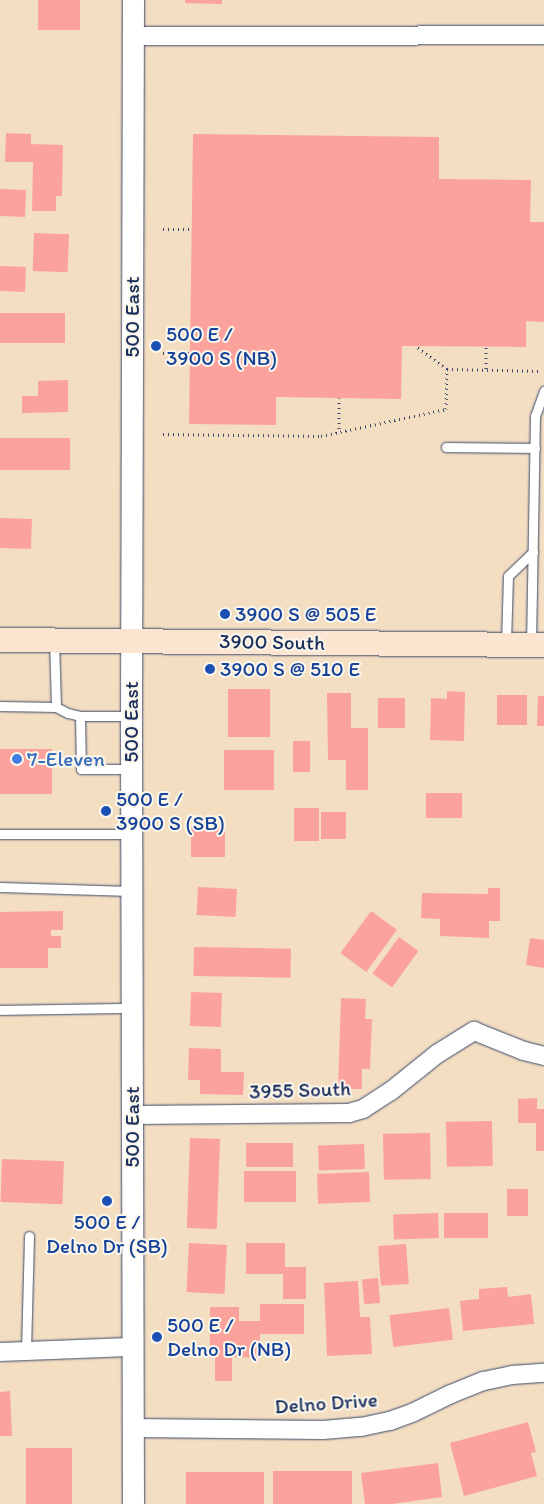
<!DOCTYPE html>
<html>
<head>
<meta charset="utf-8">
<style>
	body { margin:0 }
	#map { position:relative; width:544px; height:1504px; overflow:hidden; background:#f3dec2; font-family:Itim,sans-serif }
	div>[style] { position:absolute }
	.building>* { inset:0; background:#fca29c; transform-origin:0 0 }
	.path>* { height:3px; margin-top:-1.5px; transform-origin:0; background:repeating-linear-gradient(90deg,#3b496d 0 1px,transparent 0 5px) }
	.roads { filter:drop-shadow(0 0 1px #3b496d) drop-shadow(0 0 1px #3b496d) }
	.service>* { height:9px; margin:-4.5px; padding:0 4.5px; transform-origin:4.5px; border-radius:4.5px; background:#fff }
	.minor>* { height:18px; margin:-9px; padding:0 9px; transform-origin:9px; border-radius:9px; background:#fff }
	.tertiary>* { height:21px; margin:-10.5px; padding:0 10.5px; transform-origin:10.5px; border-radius:10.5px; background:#fff }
	.secondary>* { height:24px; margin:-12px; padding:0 12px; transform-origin:12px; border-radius:12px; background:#fce5d0 }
	.dots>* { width:14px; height:14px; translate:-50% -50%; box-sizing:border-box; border:2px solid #fbf7ec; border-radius:50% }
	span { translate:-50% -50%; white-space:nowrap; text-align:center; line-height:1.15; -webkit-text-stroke:4px #fbf7ec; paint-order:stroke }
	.street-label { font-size:21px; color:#1b2f5e }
	.transit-label { font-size:21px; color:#164399 }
	.left { translate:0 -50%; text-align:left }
	.shop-label { font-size:21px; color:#366cbe }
</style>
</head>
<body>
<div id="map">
	<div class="building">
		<i style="left:38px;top:0;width:42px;height:30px"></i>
		<i style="clip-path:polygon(185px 0,222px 0,222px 4px,185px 3px)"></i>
		<i style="clip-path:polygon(6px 133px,31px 134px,31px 144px,63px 145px,62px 196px,56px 196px,56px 211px,32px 211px,33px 162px,5px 162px)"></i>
		<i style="clip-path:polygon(193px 134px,439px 137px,439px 179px,531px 180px,530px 222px,544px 222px,544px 322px,526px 321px,526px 347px,402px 346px,401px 399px,276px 397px,276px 425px,189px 424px)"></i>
		<i style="left:0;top:189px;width:26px;height:27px;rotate:2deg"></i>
		<i style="left:34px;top:233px;width:35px;height:38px;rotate:2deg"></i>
		<i style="left:0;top:266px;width:26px;height:25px;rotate:2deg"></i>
		<i style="left:0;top:313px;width:65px;height:30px"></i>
		<i style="clip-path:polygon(68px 380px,68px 412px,22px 413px,22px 396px,38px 396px,38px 381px)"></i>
		<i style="left:0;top:438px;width:70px;height:32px"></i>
		<i style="left:0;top:518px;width:32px;height:30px;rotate:2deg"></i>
		<i style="left:228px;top:689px;width:42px;height:48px"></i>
		<i style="clip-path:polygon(447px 691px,465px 692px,464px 741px,430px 740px,431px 698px,447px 699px)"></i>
		<i style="clip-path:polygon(327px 693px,351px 693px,351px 728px,368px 728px,368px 790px,346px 790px,346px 760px,328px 760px)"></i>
		<i style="left:497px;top:695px;width:30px;height:30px"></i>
		<i style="clip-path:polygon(538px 696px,544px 696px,544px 726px,537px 726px)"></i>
		<i style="left:378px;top:698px;width:27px;height:30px"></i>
		<i style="left:293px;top:741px;width:17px;height:31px"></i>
		<i style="left:0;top:749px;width:52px;height:45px"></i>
		<i style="left:224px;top:750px;width:50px;height:40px"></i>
		<i style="left:426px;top:793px;width:36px;height:25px"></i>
		<i style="left:294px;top:808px;width:25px;height:33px"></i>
		<i style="left:321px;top:812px;width:25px;height:27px"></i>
		<i style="left:225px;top:827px;width:30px;height:34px;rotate:90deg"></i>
		<i style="left:198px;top:887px;width:39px;height:28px;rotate:3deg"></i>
		<i style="clip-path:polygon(488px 888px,500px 888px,500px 921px,489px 921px,489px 938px,440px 936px,440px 919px,421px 918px,422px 893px,488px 894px)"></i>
		<i style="clip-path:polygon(63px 911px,63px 930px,51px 930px,51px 936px,61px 936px,61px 948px,48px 948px,48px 968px,0 968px,0 912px)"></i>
		<i style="left:371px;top:911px;width:32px;height:52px;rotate:36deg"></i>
		<i style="left:399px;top:937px;width:24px;height:45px;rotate:36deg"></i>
		<i style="clip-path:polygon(530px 938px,544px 940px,544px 968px,526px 965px)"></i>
		<i style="left:194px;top:947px;width:97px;height:29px;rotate:1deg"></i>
		<i style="left:191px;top:992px;width:31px;height:34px;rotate:2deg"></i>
		<i style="clip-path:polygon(341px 998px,366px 999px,365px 1019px,372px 1019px,370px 1069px,362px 1069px,362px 1089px,338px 1089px)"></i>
		<i style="clip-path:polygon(189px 1048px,221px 1049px,221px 1072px,244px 1072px,243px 1095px,200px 1094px,200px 1080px,188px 1080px)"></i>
		<i style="clip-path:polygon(537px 1098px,537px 1109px,544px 1109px,544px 1151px,536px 1151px,536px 1123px,518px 1123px,518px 1099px)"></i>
		<i style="left:492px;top:1121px;width:45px;height:46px;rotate:89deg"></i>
		<i style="left:430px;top:1133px;width:46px;height:47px;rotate:89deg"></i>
		<i style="left:190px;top:1138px;width:30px;height:90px;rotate:2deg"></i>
		<i style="left:293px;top:1143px;width:24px;height:47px;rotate:90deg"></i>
		<i style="left:364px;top:1144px;width:25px;height:46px;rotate:88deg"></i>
		<i style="left:2px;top:1159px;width:62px;height:43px;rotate:2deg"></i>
		<i style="left:244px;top:1171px;width:52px;height:31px"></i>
		<i style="left:369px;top:1172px;width:30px;height:52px;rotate:88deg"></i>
		<i style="left:507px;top:1189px;width:21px;height:27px"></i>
		<i style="left:438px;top:1213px;width:25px;height:45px;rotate:88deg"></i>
		<i style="left:488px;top:1213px;width:25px;height:44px;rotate:90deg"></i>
		<i style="left:189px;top:1243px;width:38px;height:49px;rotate:3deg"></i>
		<i style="clip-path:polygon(246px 1243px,285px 1243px,285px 1267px,306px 1267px,306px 1299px,283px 1299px,283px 1274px,246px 1274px)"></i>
		<i style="left:406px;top:1244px;width:40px;height:28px;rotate:86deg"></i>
		<i style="left:378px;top:1278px;width:25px;height:16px;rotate:85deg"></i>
		<i style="clip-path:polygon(358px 1281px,360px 1317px,370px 1317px,372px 1354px,327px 1356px,324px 1283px)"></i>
		<i style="clip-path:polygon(507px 1287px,508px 1297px,531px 1294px,534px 1324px,463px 1331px,460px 1301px,479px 1299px,479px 1289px)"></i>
		<i style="left:260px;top:1304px;width:44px;height:30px"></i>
		<i style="clip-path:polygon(210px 1307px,239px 1307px,239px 1321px,260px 1321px,260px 1358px,232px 1357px,232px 1381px,215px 1381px,215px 1358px,210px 1358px)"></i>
		<i style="left:449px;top:1308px;width:32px;height:60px;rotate:83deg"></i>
		<i style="clip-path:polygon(10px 1391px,12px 1436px,0 1436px,0 1392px)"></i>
		<i style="clip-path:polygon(528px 1422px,536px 1452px,531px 1453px,537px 1476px,464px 1496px,450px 1443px)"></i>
		<i style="left:26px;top:1448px;width:46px;height:56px"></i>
		<i style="clip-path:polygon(438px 1463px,442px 1497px,392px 1504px,365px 1504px,361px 1473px)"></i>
		<i style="left:273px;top:1471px;width:79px;height:33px"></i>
		<i style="left:186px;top:1472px;width:78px;height:32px"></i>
	</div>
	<div class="path">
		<i style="left:163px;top:229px;width:27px"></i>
		<i style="left:486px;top:347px;width:23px;rotate:90deg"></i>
		<i style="left:163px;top:353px;width:27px"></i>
		<i style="left:447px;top:369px;width:93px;rotate:1.2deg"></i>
		<i style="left:339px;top:398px;width:34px;rotate:90deg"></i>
		<i style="left:163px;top:434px;width:158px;rotate:0.7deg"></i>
		<i style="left:321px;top:436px;width:128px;rotate:-12.2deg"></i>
		<i style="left:446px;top:409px;width:40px;rotate:-88.6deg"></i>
		<i style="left:447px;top:369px;width:39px;rotate:-144deg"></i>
	</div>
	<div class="roads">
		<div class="service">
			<i style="left:446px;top:447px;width:89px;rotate:0.6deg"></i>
			<i style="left:506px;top:643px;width:67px;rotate:-88.3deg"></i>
			<i style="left:508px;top:576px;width:35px;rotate:-44deg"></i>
			<i style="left:531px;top:645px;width:229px;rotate:-89deg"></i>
			<i style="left:535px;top:416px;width:27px;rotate:-70deg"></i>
			<i style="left:0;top:706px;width:56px;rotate:1deg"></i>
			<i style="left:56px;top:707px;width:66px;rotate:-91.7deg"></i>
			<i style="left:56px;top:707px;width:13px;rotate:27deg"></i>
			<i style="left:68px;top:713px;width:12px;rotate:14deg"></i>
			<i style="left:130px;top:716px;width:50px;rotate:180deg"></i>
			<i style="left:80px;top:716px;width:53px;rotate:88.9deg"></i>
			<i style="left:81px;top:769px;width:51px"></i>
			<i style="left:0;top:834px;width:132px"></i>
			<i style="left:0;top:887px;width:131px;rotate:1.7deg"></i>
			<i style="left:0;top:1010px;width:131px;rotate:-0.9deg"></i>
			<i style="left:26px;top:1351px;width:115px;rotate:-88.5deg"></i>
		</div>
		<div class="minor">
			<i style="left:133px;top:36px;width:411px;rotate:-0.1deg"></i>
			<i style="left:133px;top:1115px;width:216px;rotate:-0.5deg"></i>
			<i style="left:349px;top:1113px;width:15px;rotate:-16deg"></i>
			<i style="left:363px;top:1109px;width:33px;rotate:-33deg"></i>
			<i style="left:391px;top:1091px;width:59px;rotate:-38.8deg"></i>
			<i style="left:437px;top:1054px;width:44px;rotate:-31.9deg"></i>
			<i style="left:474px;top:1031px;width:54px;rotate:21.8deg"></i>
			<i style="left:524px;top:1051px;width:21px;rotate:14deg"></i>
			<i style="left:0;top:1352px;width:133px;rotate:-2.2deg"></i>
			<i style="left:133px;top:1428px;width:190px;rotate:0.6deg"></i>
			<i style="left:323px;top:1430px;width:38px;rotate:-5deg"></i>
			<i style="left:361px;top:1427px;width:30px;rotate:-12deg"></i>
			<i style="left:390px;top:1421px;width:23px;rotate:-20deg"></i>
			<i style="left:412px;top:1413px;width:43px;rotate:-26deg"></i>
			<i style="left:451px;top:1394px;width:35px;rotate:-22deg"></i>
			<i style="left:484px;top:1381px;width:29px;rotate:-12deg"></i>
			<i style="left:512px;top:1375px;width:32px;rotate:-4deg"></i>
		</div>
		<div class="tertiary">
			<i style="left:133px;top:1504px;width:788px;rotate:-90.15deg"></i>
			<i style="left:131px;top:716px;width:716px;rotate:-89.84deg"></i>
		</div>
		<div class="secondary">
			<i style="left:0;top:640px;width:544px;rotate:0.53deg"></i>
		</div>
	</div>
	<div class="dots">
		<i style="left:156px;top:346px;background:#1a4fb4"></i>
		<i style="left:225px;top:614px;background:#1a4fb4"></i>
		<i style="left:210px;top:669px;background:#1a4fb4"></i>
		<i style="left:17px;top:759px;background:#3f7fe0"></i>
		<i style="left:106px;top:811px;background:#1a4fb4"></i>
		<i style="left:107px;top:1201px;background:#1a4fb4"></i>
		<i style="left:157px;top:1337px;background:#1a4fb4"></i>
	</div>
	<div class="street-label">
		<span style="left:132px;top:317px;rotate:-90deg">500 East</span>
		<span style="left:272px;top:642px;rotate:1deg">3900 South</span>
		<span style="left:131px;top:722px;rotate:-90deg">500 East</span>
		<span style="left:300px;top:1090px;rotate:-2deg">3955 South</span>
		<span style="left:132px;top:1127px;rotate:-90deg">500 East</span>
		<span style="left:326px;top:1403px;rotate:-4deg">Delno Drive</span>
	</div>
	<div class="transit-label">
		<span class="left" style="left:166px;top:346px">500 E /<br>3900 S (NB)</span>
		<span class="left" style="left:235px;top:614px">3900 S @ 505 E</span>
		<span class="left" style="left:220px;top:669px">3900 S @ 510 E</span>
		<span class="left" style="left:116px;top:811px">500 E /<br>3900 S (SB)</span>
		<span style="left:107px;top:1234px">500 E /<br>Delno Dr (SB)</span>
		<span class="left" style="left:167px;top:1337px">500 E /<br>Delno Dr (NB)</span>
	</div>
	<div class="shop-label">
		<span class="left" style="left:27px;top:759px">7-Eleven</span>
	</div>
</div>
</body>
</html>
